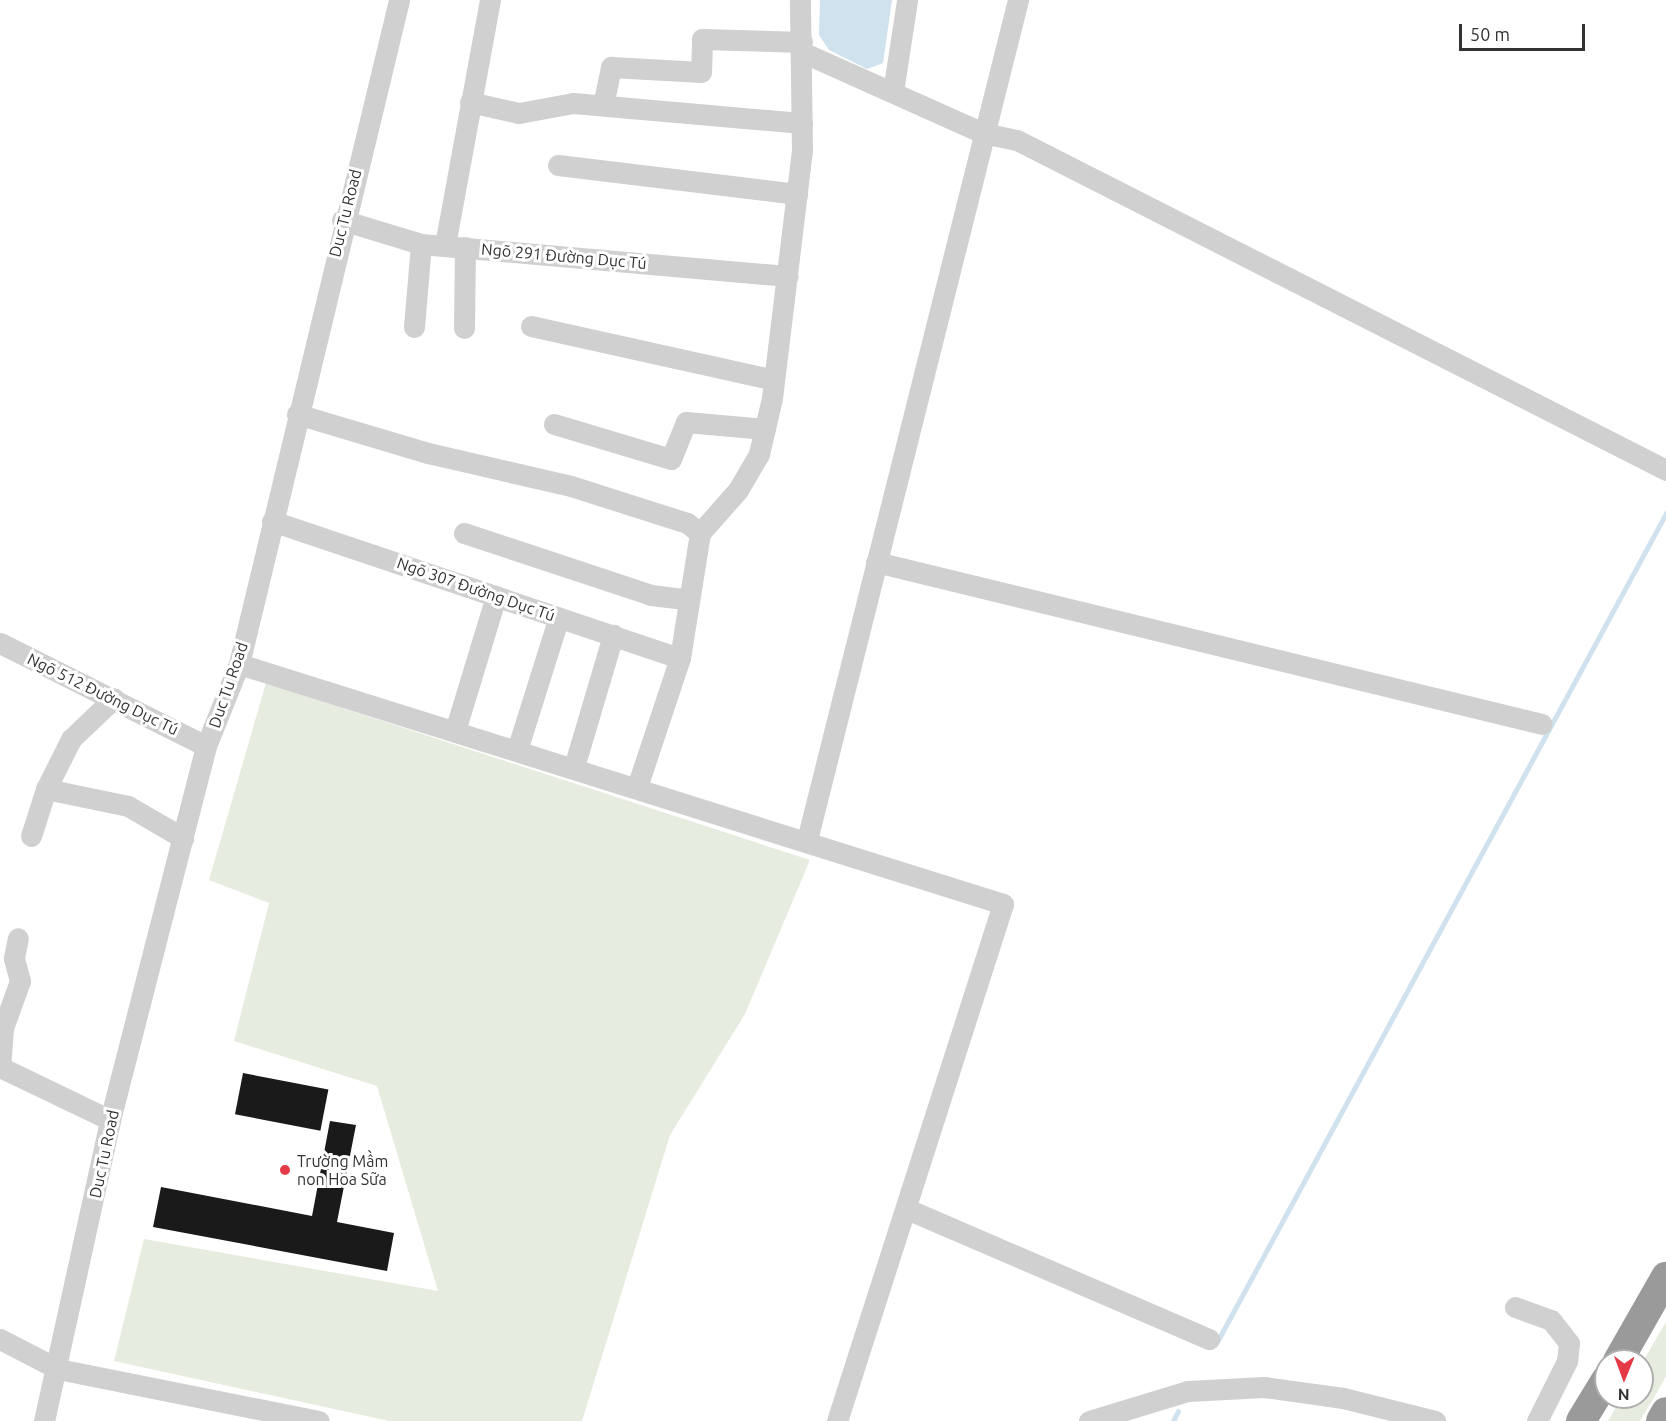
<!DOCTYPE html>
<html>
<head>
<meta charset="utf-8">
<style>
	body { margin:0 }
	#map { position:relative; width:1666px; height:1421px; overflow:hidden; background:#fff; font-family:Ubuntu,sans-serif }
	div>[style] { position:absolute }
	.green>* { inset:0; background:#e6ecdf }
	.water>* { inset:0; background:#cfe2ee }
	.stream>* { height:5px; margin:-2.5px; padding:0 2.5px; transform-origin:2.5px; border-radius:2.5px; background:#cfe2ee }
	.building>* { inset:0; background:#1a1a1a; transform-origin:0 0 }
	.minor>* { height:21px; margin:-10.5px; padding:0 10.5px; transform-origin:10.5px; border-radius:10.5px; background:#d0d0d0 }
	.highway>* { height:30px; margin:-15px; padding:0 15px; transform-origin:15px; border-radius:15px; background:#9a9a9a }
	.dots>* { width:16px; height:16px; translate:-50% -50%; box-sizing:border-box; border:3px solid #fff; border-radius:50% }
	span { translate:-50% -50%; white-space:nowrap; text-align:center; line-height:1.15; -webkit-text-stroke:6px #fff; paint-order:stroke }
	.street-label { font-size:16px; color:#333 }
	.poi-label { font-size:16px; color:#333 }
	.left { translate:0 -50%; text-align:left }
	.north { position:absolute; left:1594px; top:1349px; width:60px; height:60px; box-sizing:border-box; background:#fff; border:2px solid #adadad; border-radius:50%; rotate:181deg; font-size:16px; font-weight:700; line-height:24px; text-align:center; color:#333 }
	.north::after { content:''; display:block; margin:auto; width:21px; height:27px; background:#e63946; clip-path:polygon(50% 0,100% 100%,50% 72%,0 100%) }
	.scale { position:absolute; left:1459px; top:24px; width:126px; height:27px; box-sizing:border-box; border:3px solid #333; border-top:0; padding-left:8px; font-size:18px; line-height:21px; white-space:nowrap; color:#333; -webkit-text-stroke:4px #fff; paint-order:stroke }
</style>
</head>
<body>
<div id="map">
	<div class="green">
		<i style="clip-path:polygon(266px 683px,810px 860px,745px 1014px,670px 1135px,582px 1421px,389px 1421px,114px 1361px,144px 1239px,438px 1291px,377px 1086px,234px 1041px,269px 903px,209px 880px)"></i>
		<i style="clip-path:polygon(1666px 1322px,1666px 1376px,1660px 1387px,1640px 1421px,1608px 1421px,1622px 1397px,1642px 1397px,1642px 1363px)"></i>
	</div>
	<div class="water">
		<i style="clip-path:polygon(820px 0,892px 0,883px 63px,867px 69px,829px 50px,819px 35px)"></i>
	</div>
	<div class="stream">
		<i style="left:1218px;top:1340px;width:941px;rotate:-61.55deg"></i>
		<i style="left:1173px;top:1421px;width:11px;rotate:-63deg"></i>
	</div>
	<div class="building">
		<i style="left:243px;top:1073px;width:87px;height:42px;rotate:11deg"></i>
		<i style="clip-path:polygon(330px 1121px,356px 1125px,337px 1222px,394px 1233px,387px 1271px,153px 1227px,161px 1187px,312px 1216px)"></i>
	</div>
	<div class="minor">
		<i style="left:802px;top:52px;width:198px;rotate:24.1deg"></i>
		<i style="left:983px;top:133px;width:35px;rotate:12deg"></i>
		<i style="left:1017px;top:140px;width:728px;rotate:26.95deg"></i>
		<i style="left:893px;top:92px;width:93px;rotate:-81.3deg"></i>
		<i style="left:470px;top:102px;width:50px;rotate:12.7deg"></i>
		<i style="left:519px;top:113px;width:55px;rotate:-10.5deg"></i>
		<i style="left:573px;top:103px;width:230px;rotate:5deg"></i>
		<i style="left:603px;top:105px;width:39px;rotate:-78deg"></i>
		<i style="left:611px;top:67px;width:90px;rotate:3.2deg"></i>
		<i style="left:701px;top:72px;width:33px;rotate:-88deg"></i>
		<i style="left:702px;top:39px;width:100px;rotate:1.7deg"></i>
		<i style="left:558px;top:165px;width:241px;rotate:6.9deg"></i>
		<i style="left:342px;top:220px;width:83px;rotate:16.9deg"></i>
		<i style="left:421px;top:244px;width:368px;rotate:5deg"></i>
		<i style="left:445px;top:245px;width:249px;rotate:-79.6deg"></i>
		<i style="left:531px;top:326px;width:249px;rotate:12.5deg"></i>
		<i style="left:414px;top:327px;width:83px;rotate:-85.2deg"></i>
		<i style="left:464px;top:328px;width:81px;rotate:-89.3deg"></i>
		<i style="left:297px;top:414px;width:137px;rotate:16.6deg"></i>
		<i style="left:428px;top:453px;width:147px;rotate:13deg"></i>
		<i style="left:571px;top:486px;width:122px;rotate:17.7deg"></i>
		<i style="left:687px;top:523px;width:16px;rotate:38deg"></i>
		<i style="left:554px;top:424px;width:122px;rotate:16.7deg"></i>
		<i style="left:671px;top:459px;width:40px;rotate:-68deg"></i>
		<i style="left:686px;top:422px;width:79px;rotate:5.1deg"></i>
		<i style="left:272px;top:521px;width:430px;rotate:18.6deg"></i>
		<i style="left:464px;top:533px;width:197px;rotate:18.3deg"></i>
		<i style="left:651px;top:595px;width:38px;rotate:7deg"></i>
		<i style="left:876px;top:562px;width:685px;rotate:13.67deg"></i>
		<i style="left:0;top:643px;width:230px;rotate:26.6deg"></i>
		<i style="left:239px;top:664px;width:801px;rotate:17.44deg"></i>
		<i style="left:1003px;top:904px;width:543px;rotate:107.8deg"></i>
		<i style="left:455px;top:731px;width:141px;rotate:-73.1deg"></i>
		<i style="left:517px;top:750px;width:139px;rotate:-72.5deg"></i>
		<i style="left:574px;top:767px;width:138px;rotate:-73.5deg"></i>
		<i style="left:637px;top:787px;width:136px;rotate:-71.6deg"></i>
		<i style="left:680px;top:658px;width:127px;rotate:-80.9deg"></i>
		<i style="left:700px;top:533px;width:57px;rotate:-48.5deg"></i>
		<i style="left:738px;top:490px;width:42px;rotate:-59.7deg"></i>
		<i style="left:759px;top:454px;width:57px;rotate:-76.9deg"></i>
		<i style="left:772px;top:398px;width:250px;rotate:-83.1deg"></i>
		<i style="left:802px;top:150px;width:150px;rotate:-90.8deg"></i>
		<i style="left:46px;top:789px;width:56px;rotate:-63.4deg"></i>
		<i style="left:71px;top:739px;width:59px;rotate:-43.6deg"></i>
		<i style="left:31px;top:836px;width:49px;rotate:-72.3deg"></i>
		<i style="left:46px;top:789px;width:84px;rotate:11.7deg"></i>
		<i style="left:128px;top:806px;width:64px;rotate:30.2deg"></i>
		<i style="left:807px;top:840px;width:866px;rotate:-75.9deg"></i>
		<i style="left:0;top:1067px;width:122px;rotate:25.7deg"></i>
		<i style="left:0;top:1068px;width:40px;rotate:-85.7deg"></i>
		<i style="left:3px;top:1028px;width:50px;rotate:-70.1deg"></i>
		<i style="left:20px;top:981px;width:24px;rotate:-105deg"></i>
		<i style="left:14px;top:958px;width:20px;rotate:-79deg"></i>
		<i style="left:907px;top:1209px;width:329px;rotate:23.3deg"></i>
		<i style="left:1515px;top:1307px;width:38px;rotate:20deg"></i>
		<i style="left:1551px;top:1320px;width:29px;rotate:52deg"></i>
		<i style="left:1569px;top:1343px;width:18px;rotate:96deg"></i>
		<i style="left:1567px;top:1361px;width:67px;rotate:116.6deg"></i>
		<i style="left:0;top:1339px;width:65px;rotate:27.3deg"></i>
		<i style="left:58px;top:1369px;width:266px;rotate:11.3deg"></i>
		<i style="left:44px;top:1421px;width:308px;rotate:-77.6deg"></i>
		<i style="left:110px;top:1120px;width:386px;rotate:-75.6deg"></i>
		<i style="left:206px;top:746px;width:88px;rotate:-68.1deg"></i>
		<i style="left:239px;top:664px;width:683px;rotate:-76.45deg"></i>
		<i style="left:1089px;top:1421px;width:103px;rotate:-16.9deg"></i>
		<i style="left:1188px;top:1391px;width:76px;rotate:-3deg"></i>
		<i style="left:1264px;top:1387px;width:80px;rotate:7.9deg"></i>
		<i style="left:1343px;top:1398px;width:95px;rotate:14deg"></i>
	</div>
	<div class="highway">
		<i style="left:1618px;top:1361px;width:97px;rotate:-60.3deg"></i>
		<i style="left:1581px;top:1421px;width:48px;rotate:-58.6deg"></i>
		<i style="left:1661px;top:1421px;width:10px;rotate:-61deg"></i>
	</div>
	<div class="dots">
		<i style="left:285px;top:1170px;background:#e63946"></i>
	</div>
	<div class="street-label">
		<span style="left:345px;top:213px;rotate:-76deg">Duc Tu Road</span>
		<span style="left:564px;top:256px;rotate:5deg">Ngõ 291 Đường Dục Tú</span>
		<span style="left:476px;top:589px;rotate:19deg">Ngõ 307 Đường Dục Tú</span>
		<span style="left:228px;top:685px;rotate:-71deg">Duc Tu Road</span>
		<span style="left:103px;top:694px;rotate:26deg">Ngõ 512 Đường Dục Tú</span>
		<span style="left:104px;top:1154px;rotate:-78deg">Duc Tu Road</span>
	</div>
	<div class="poi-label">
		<span class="left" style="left:297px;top:1170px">Trường Mầm<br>non Hoa Sữa</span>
	</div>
	<div class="north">N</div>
	<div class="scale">50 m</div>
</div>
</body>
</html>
